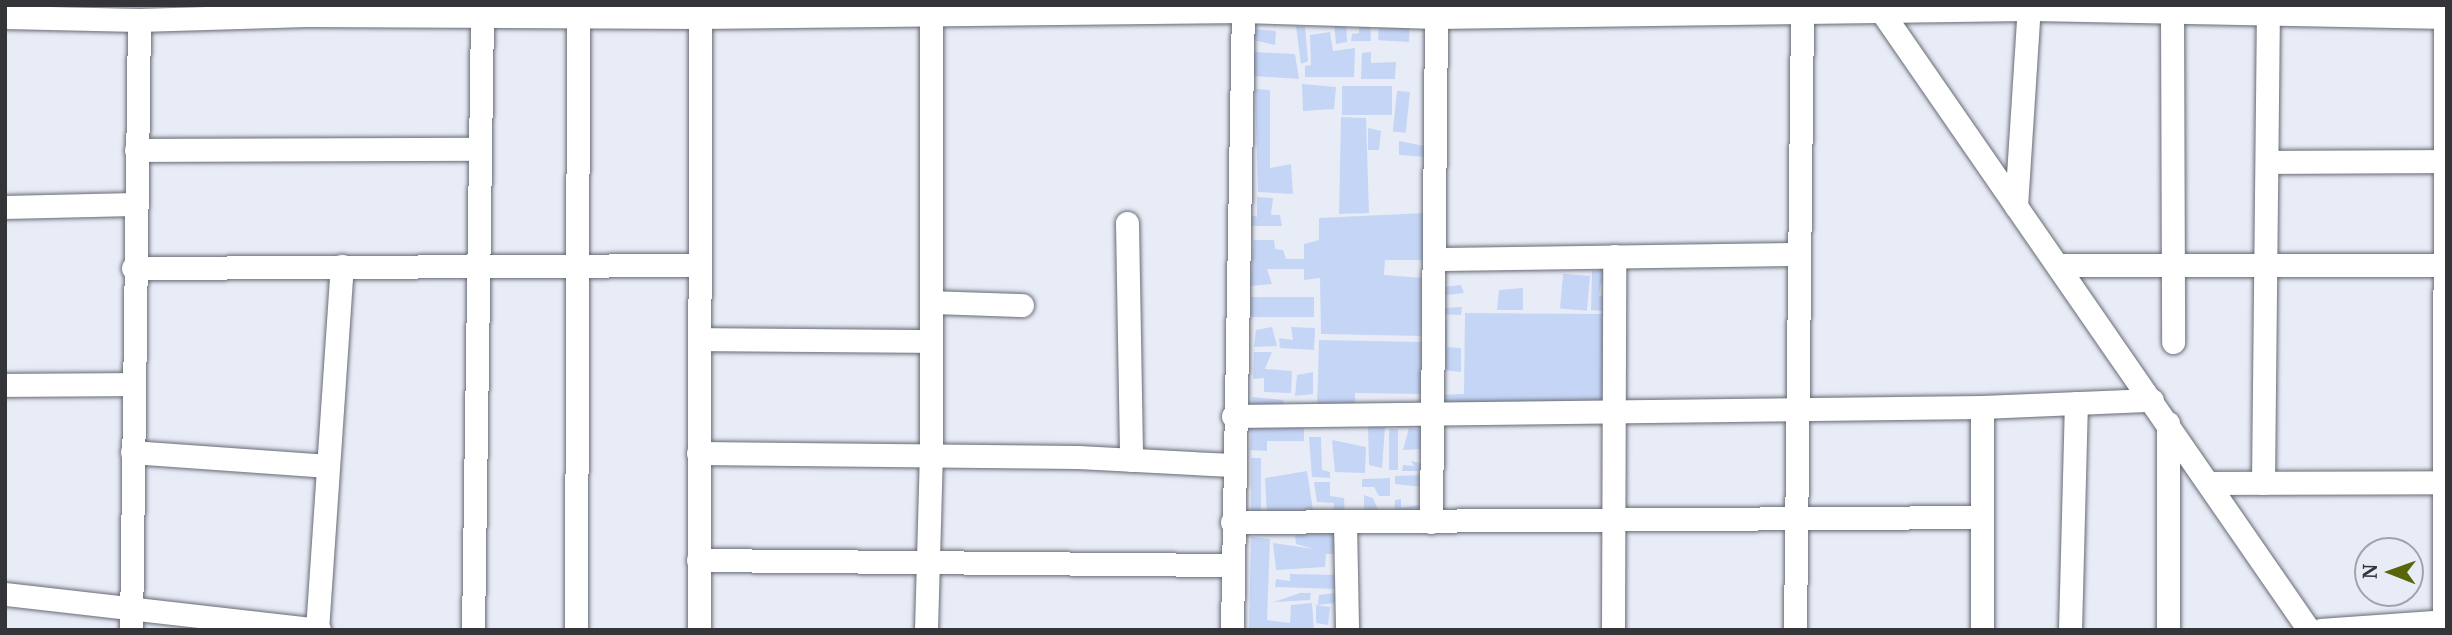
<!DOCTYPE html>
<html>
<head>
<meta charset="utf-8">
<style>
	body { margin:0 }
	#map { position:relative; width:2452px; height:635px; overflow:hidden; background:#e8ecf7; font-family:Merriweather,serif }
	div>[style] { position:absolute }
	.building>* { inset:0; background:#c5d5f6; transform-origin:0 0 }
	.roads { filter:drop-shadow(0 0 2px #676b74) drop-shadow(0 0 2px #676b74) }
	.minor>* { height:23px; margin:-11.5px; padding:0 11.5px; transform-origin:11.5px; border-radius:11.5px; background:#fff }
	span { translate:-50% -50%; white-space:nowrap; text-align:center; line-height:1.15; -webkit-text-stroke:5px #e8ecf7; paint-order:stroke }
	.frame { position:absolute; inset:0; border:7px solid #333539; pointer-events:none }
	.north { position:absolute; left:2354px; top:537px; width:70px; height:70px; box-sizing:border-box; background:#e8ecf7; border:2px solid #a0a3ab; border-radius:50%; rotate:271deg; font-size:19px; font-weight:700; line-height:28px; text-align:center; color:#333539 }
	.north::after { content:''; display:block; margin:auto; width:24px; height:32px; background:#596509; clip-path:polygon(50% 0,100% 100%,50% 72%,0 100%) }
</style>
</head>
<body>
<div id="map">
	<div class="building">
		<i style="clip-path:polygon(1370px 21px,1371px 41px,1351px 41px,1352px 34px,1359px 33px,1359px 23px)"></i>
		<i style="clip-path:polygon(1346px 22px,1347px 42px,1336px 44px,1334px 24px)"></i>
		<i style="left:1410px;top:23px;width:19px;height:31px;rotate:93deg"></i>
		<i style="clip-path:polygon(1296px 26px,1305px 27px,1308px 61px,1301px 64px)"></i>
		<i style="clip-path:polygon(1254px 29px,1276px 31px,1275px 45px,1253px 40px)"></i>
		<i style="clip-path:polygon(1330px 32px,1333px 51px,1355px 48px,1354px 77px,1305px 77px,1305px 66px,1311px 65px,1310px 35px)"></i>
		<i style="clip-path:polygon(1254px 52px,1295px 54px,1299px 79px,1254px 76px)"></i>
		<i style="clip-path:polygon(1371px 52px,1371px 63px,1396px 62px,1395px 79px,1361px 79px,1362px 53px)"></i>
		<i style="clip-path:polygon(1302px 84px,1336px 87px,1334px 109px,1303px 111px)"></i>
		<i style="left:1342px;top:86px;width:50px;height:29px"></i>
		<i style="clip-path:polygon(1255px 89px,1270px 90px,1270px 168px,1291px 164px,1293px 194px,1258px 192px)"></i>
		<i style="left:1410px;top:92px;width:41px;height:13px;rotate:96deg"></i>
		<i style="clip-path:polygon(1341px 117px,1366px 118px,1369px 213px,1339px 214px)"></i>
		<i style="clip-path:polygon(1368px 128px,1381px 131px,1379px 150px,1368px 150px)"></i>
		<i style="clip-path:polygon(1399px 141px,1424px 146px,1427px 157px,1399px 155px)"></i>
		<i style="clip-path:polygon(1257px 197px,1273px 198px,1271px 215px,1280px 215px,1282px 226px,1251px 226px,1252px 215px,1257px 217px)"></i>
		<i style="clip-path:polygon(1424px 213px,1424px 260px,1385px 260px,1384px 275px,1424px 278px,1424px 336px,1321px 334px,1320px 278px,1304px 280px,1304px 269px,1267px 269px,1272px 284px,1250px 286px,1254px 240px,1274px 240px,1275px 249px,1283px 250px,1286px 259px,1304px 259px,1304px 244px,1319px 240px,1319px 218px)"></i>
		<i style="clip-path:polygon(1608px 269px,1608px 284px,1601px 283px,1599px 296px,1608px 295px,1609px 311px,1591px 310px,1592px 271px)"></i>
		<i style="left:1590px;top:276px;width:35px;height:27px;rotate:95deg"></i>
		<i style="clip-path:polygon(1461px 285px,1464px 293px,1445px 295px,1443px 287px)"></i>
		<i style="clip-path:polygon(1523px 288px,1523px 310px,1497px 310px,1499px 290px)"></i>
		<i style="left:1314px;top:297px;width:20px;height:63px;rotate:90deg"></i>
		<i style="clip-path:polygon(1462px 307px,1461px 315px,1441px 314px,1443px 308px)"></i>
		<i style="clip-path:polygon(1465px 313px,1609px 314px,1611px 408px,1439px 407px,1439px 395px,1464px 394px)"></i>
		<i style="clip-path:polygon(1442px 321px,1447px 321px,1447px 347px,1461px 348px,1461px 372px,1442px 370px)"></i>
		<i style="clip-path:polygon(1272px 327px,1277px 346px,1254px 347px,1256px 330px)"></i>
		<i style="clip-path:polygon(1291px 327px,1315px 328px,1314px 350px,1280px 348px,1279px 338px,1293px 340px)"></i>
		<i style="clip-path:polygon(1319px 340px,1423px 342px,1421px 394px,1355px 393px,1355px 409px,1317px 410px)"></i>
		<i style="clip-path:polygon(1254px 352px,1272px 352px,1265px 369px,1292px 371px,1291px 393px,1264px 392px,1264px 378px,1253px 379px)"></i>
		<i style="clip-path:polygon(1313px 372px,1313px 394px,1295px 396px,1297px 375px)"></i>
		<i style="clip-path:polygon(1252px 397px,1283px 400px,1284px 410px,1253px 411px)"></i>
		<i style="clip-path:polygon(1304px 425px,1304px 441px,1267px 441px,1267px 451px,1250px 450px,1251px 426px)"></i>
		<i style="clip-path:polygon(1368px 426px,1385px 427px,1382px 468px,1369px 465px)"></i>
		<i style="clip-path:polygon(1409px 428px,1423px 429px,1420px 449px,1403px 450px)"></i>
		<i style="left:1389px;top:429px;width:9px;height:41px"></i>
		<i style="clip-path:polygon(1309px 437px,1321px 437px,1322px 470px,1330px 472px,1330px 478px,1312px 477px)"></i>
		<i style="clip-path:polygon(1332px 440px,1366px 447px,1365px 473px,1335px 472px)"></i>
		<i style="left:1261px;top:458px;width:56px;height:10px;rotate:90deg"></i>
		<i style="clip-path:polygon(1411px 461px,1420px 463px,1421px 471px,1402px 471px,1403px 465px,1414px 466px)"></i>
		<i style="clip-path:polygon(1307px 471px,1313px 510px,1267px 515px,1265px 478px)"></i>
		<i style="clip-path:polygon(1424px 475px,1423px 487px,1395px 484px,1395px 476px)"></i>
		<i style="clip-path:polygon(1390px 478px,1390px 496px,1379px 496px,1374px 487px,1362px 487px,1362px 479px)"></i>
		<i style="clip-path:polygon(1314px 482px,1330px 482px,1330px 496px,1344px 498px,1345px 516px,1333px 514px,1334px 503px,1317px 502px)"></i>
		<i style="clip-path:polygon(1364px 495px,1373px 498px,1380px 514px,1364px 515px)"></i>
		<i style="clip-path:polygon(1401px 499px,1401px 508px,1424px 504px,1424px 515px,1394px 517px,1395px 500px)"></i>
		<i style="clip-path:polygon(1336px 532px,1338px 554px,1326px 554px,1325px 567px,1276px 570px,1273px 543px,1314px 549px,1296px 544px,1295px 535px)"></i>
		<i style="clip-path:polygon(1251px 537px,1270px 539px,1267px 620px,1290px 623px,1291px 605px,1312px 603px,1314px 630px,1249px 630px)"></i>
		<i style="clip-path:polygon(1290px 574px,1337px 575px,1337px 589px,1275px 587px,1276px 579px,1290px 581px)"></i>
		<i style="clip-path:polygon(1344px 592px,1342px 602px,1318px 605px,1319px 595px)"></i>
		<i style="clip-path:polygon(1300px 593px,1311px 593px,1310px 600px,1274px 602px)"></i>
		<i style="clip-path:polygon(1316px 605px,1330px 607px,1328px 625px,1316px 623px)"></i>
	</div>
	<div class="roads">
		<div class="minor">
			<i style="left:1877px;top:5px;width:760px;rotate:55.35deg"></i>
			<i style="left:2172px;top:12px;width:330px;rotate:89.8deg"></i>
			<i style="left:5px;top:17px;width:134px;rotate:1.3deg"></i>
			<i style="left:139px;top:20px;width:168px;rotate:-1.7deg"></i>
			<i style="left:307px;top:15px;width:392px;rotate:0.3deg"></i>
			<i style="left:699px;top:17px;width:544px;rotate:-0.63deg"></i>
			<i style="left:1243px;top:11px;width:193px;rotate:1.8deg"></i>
			<i style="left:1436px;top:17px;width:593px;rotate:-0.77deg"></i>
			<i style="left:2029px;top:9px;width:418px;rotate:1.1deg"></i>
			<i style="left:136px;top:150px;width:343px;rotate:-0.2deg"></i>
			<i style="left:2267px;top:162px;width:175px;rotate:-0.3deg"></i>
			<i style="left:2016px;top:206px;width:201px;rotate:-86.3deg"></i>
			<i style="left:5px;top:207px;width:129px;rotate:-1.3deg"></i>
			<i style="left:1127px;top:223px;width:237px;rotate:89deg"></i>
			<i style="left:1437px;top:259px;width:362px;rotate:-0.8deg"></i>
			<i style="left:2058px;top:265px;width:389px"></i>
			<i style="left:133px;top:268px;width:565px;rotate:-0.3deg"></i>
			<i style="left:931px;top:302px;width:91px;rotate:1.9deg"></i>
			<i style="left:699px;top:339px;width:232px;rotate:0.5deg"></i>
			<i style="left:5px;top:385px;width:128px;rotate:-0.4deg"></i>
			<i style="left:1233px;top:416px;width:749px;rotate:-0.69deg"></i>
			<i style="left:1982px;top:407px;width:170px;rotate:-2.4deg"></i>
			<i style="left:2168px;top:423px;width:207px;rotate:90deg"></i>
			<i style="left:132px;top:452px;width:196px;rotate:4.1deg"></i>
			<i style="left:698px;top:453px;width:380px;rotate:0.6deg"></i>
			<i style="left:1078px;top:457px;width:154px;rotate:3deg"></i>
			<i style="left:2209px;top:483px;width:238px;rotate:-0.2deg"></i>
			<i style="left:2263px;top:483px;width:473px;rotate:-89.4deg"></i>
			<i style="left:1232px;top:522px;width:750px;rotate:-0.38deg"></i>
			<i style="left:1345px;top:522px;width:108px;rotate:88.9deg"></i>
			<i style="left:1431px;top:522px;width:505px;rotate:-89.43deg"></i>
			<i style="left:698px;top:560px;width:534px;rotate:0.54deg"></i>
			<i style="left:5px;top:594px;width:316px;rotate:6.5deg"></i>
			<i style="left:2444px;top:621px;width:604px;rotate:-89.91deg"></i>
			<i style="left:131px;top:630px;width:610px;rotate:-89.25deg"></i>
			<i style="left:317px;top:630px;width:365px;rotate:-86.1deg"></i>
			<i style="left:473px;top:630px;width:614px;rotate:-89.16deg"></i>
			<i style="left:576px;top:630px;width:613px;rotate:-89.81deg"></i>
			<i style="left:699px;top:630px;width:625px;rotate:-89.91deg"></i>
			<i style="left:926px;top:630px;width:175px;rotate:-88.4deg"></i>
			<i style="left:931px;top:455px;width:450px;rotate:-90deg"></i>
			<i style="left:1232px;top:630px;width:625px;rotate:-88.99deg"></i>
			<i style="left:1613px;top:630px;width:374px;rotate:-89.8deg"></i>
			<i style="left:1795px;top:630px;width:620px;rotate:-89.35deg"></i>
			<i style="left:1982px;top:630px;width:223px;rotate:-90deg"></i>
			<i style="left:2070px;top:630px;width:227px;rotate:-88.5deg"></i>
			<i style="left:2321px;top:630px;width:126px;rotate:-4.1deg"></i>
		</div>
	</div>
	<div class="frame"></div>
	<div class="north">N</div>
</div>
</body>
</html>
